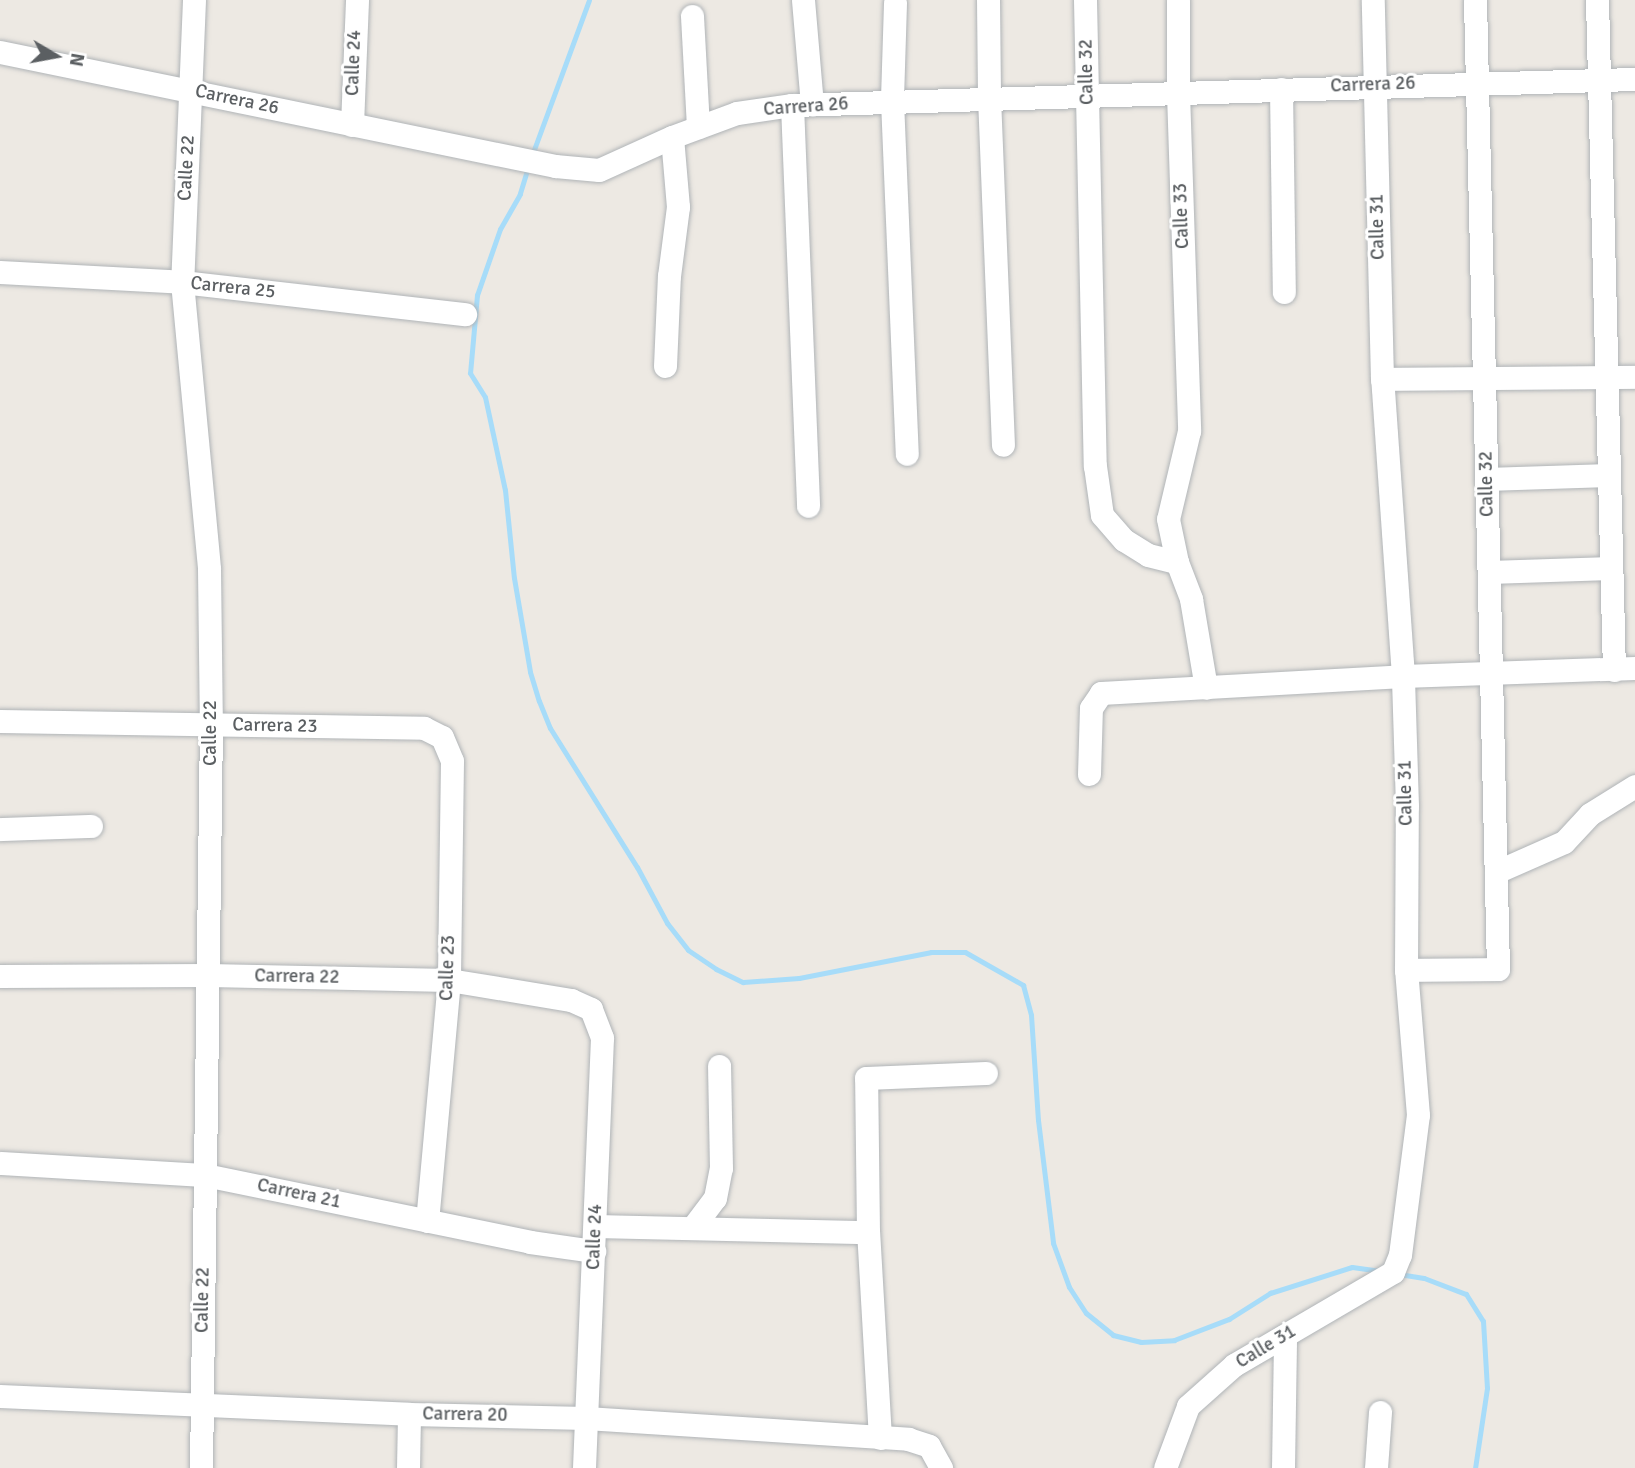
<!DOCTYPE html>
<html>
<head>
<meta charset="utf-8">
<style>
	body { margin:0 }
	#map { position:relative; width:1635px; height:1468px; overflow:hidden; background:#ede9e3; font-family:Signika,sans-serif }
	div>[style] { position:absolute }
	.stream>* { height:5px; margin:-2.5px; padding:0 2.5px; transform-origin:2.5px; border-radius:2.5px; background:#a7dcf9 }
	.roads { filter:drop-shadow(0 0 2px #b0b4b7) drop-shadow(0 0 2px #b0b4b7) }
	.minor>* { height:23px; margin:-11.5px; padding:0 11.5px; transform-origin:11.5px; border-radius:11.5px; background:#fff }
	span { translate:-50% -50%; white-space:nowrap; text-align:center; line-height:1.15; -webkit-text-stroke:6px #fff; paint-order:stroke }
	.street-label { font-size:19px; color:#5b5f62 }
	.north { position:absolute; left:21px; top:21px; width:70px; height:70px; -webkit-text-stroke:5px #fff; paint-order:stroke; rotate:100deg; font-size:19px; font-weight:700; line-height:28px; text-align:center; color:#5b5f62 }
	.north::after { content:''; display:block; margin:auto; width:24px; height:32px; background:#5b5f62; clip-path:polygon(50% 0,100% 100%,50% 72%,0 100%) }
</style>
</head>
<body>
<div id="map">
	<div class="stream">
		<i style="left:532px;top:155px;width:165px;rotate:-69.8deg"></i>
		<i style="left:528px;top:167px;width:28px;rotate:107deg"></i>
		<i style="left:520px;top:194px;width:40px;rotate:119.7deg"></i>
		<i style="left:500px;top:229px;width:70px;rotate:109.2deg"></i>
		<i style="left:477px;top:295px;width:78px;rotate:95.1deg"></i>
		<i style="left:470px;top:373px;width:28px;rotate:58deg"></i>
		<i style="left:485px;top:397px;width:95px;rotate:77.9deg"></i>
		<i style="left:505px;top:490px;width:88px;rotate:84.2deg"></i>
		<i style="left:514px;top:578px;width:95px;rotate:80.3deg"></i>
		<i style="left:530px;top:672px;width:30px;rotate:73deg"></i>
		<i style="left:539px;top:701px;width:29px;rotate:68deg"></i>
		<i style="left:550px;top:728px;width:164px;rotate:58deg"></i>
		<i style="left:637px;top:867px;width:64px;rotate:61.8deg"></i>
		<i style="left:667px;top:923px;width:34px;rotate:52deg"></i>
		<i style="left:688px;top:950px;width:34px;rotate:34deg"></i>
		<i style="left:716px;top:969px;width:30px;rotate:26deg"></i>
		<i style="left:743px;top:982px;width:56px;rotate:-4.1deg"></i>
		<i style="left:799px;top:978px;width:135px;rotate:-11.1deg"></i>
		<i style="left:931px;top:952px;width:34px"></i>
		<i style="left:965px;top:952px;width:67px;rotate:29.6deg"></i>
		<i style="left:1023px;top:985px;width:31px;rotate:75deg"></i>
		<i style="left:1031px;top:1015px;width:105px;rotate:86.2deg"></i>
		<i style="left:1038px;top:1120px;width:124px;rotate:83deg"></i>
		<i style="left:1053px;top:1243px;width:47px;rotate:70deg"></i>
		<i style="left:1069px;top:1287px;width:31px;rotate:57deg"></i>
		<i style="left:1086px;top:1313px;width:35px;rotate:39deg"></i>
		<i style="left:1113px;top:1335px;width:29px;rotate:14deg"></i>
		<i style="left:1141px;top:1342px;width:33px;rotate:-3deg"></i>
		<i style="left:1174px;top:1340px;width:59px;rotate:-20.9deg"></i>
		<i style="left:1229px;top:1319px;width:49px;rotate:-32.4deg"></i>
		<i style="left:1270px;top:1293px;width:86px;rotate:-17.6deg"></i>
		<i style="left:1352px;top:1267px;width:27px;rotate:8deg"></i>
		<i style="left:1399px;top:1274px;width:25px;rotate:9deg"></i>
		<i style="left:1424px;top:1278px;width:45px;rotate:20.9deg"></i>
		<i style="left:1466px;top:1294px;width:32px;rotate:58deg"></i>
		<i style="left:1483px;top:1321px;width:67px;rotate:86.6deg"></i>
		<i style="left:1487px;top:1388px;width:81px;rotate:98.5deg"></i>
	</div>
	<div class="roads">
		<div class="minor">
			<i style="left:194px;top:0;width:282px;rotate:92.4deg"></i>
			<i style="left:182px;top:282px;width:288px;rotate:84.6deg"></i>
			<i style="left:209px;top:569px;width:156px;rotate:89.3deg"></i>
			<i style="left:211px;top:725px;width:743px;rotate:90.77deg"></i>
			<i style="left:803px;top:0;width:105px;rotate:85.1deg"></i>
			<i style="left:988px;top:0;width:97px;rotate:89.4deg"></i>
			<i style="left:989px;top:97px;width:348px;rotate:87.7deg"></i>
			<i style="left:1085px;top:0;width:466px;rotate:88.8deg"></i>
			<i style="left:1095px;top:466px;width:49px;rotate:81.9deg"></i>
			<i style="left:1102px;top:515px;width:33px;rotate:49deg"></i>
			<i style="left:1124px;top:540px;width:28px;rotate:32deg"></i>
			<i style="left:1148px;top:555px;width:30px;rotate:14deg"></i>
			<i style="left:1178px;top:0;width:93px;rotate:90deg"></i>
			<i style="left:1178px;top:93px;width:338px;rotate:88.1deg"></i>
			<i style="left:1189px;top:431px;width:90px;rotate:103.4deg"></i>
			<i style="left:1168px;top:519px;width:44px;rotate:78.2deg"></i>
			<i style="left:1177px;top:562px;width:40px;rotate:69deg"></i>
			<i style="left:1191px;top:599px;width:90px;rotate:80.4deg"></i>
			<i style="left:1597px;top:0;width:670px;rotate:88.55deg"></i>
			<i style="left:895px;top:3px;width:98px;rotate:91.8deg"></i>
			<i style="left:892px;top:101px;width:353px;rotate:87.6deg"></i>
			<i style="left:692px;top:16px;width:111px;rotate:86.9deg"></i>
			<i style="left:0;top:52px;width:567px;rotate:11.61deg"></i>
			<i style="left:555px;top:166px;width:44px;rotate:5.2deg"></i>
			<i style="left:599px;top:170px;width:80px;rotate:-24.3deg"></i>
			<i style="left:672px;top:137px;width:69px;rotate:-20.3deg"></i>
			<i style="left:737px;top:113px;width:56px;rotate:-8.3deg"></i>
			<i style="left:792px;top:105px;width:843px;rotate:-1.77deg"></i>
			<i style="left:1281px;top:89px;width:203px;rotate:89.2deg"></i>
			<i style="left:792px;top:105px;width:401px;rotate:87.7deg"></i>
			<i style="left:352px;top:125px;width:125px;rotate:-87.7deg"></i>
			<i style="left:0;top:272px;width:182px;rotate:3.1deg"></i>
			<i style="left:182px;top:282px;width:285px;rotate:6.5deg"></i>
			<i style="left:665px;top:366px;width:90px;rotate:-87.5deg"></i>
			<i style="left:669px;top:276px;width:70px;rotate:-82.6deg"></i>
			<i style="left:678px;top:207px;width:70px;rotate:-94.9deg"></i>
			<i style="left:1382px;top:379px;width:253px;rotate:-0.5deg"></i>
			<i style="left:1486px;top:479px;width:123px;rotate:-1.9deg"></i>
			<i style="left:1489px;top:572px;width:122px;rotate:-1.9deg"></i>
			<i style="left:0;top:721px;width:424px;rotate:0.9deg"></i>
			<i style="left:424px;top:728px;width:20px;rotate:27deg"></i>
			<i style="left:442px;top:737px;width:26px;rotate:67deg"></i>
			<i style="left:452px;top:761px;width:219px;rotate:90.8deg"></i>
			<i style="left:449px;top:980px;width:242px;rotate:95.2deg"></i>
			<i style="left:1089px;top:774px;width:66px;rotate:-88.3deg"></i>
			<i style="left:1091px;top:708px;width:18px;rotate:-56deg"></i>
			<i style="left:1101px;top:693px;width:302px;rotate:-3.2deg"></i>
			<i style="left:1403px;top:676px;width:232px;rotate:-2deg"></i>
			<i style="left:0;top:829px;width:91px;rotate:-1.9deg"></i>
			<i style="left:1496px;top:872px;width:74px;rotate:-23.8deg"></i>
			<i style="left:1564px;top:842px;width:38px;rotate:-47deg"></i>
			<i style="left:1590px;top:814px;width:53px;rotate:-31.9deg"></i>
			<i style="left:1406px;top:970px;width:92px;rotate:-0.6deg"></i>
			<i style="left:1498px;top:969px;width:969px;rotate:-91.36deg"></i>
			<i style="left:0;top:976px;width:208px;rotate:-0.3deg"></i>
			<i style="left:208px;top:975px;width:241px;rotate:1.2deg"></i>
			<i style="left:449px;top:980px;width:124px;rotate:9.3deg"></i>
			<i style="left:571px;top:1000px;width:22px;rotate:24deg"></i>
			<i style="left:591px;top:1009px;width:31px;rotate:69deg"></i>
			<i style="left:602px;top:1038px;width:430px;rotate:92.4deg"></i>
			<i style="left:0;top:1163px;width:205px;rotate:3.4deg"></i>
			<i style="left:205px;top:1175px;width:332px;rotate:11.6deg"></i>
			<i style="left:530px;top:1242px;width:65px;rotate:8deg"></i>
			<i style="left:595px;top:1226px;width:273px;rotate:1.3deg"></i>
			<i style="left:693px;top:1227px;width:36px;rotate:-53deg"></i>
			<i style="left:715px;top:1198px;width:31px;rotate:-79deg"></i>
			<i style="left:721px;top:1168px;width:102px;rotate:-91.1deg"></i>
			<i style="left:0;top:1396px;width:409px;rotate:2.5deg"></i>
			<i style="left:409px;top:1414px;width:177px;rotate:1.3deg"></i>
			<i style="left:586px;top:1418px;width:323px;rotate:3.7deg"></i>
			<i style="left:908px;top:1439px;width:22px;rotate:18deg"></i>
			<i style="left:929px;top:1446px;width:25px;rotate:61deg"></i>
			<i style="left:880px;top:1438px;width:206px;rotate:-93.3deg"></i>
			<i style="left:868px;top:1232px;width:154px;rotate:-90.7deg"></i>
			<i style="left:866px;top:1078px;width:120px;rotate:-2.4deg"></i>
			<i style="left:408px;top:1468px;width:54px;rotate:-88.9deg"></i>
			<i style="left:1165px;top:1468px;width:66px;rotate:-69.6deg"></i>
			<i style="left:1188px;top:1406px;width:62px;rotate:-41.7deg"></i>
			<i style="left:1234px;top:1365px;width:184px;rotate:-30.3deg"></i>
			<i style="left:1393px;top:1272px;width:18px;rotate:-68deg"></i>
			<i style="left:1400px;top:1255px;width:141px;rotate:-82.7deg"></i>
			<i style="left:1418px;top:1115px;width:145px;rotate:-94.7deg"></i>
			<i style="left:1406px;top:970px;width:164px;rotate:-89.7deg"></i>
			<i style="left:1407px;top:806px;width:130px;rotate:-91.8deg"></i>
			<i style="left:1403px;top:676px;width:298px;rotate:-94deg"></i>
			<i style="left:1382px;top:379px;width:379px;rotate:-91.4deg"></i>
			<i style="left:1283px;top:1468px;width:132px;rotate:-89.1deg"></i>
			<i style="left:1376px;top:1468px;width:56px;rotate:-85.9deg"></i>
		</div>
	</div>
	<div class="street-label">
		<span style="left:354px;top:63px;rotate:-88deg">Calle 24</span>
		<span style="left:1087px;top:72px;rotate:-91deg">Calle 32</span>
		<span style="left:1373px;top:85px;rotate:-2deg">Carrera 26</span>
		<span style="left:237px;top:100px;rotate:12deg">Carrera 26</span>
		<span style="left:806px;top:107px;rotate:-4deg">Carrera 26</span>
		<span style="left:187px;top:168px;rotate:-87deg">Calle 22</span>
		<span style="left:1182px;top:216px;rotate:-92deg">Calle 33</span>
		<span style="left:1378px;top:227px;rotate:-91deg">Calle 31</span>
		<span style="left:233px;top:288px;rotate:6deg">Carrera 25</span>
		<span style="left:1487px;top:484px;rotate:-91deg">Calle 32</span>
		<span style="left:275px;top:726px;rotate:1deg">Carrera 23</span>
		<span style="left:211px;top:733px;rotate:-90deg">Calle 22</span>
		<span style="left:1406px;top:793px;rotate:-91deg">Calle 31</span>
		<span style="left:448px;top:968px;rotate:-88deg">Calle 23</span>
		<span style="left:297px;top:977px;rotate:1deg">Carrera 22</span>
		<span style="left:299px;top:1194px;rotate:12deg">Carrera 21</span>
		<span style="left:595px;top:1237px;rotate:-88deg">Calle 24</span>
		<span style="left:203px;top:1300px;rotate:-89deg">Calle 22</span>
		<span style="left:1266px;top:1347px;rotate:-31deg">Calle 31</span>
		<span style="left:465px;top:1415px;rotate:1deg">Carrera 20</span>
	</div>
	<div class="north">N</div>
</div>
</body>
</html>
